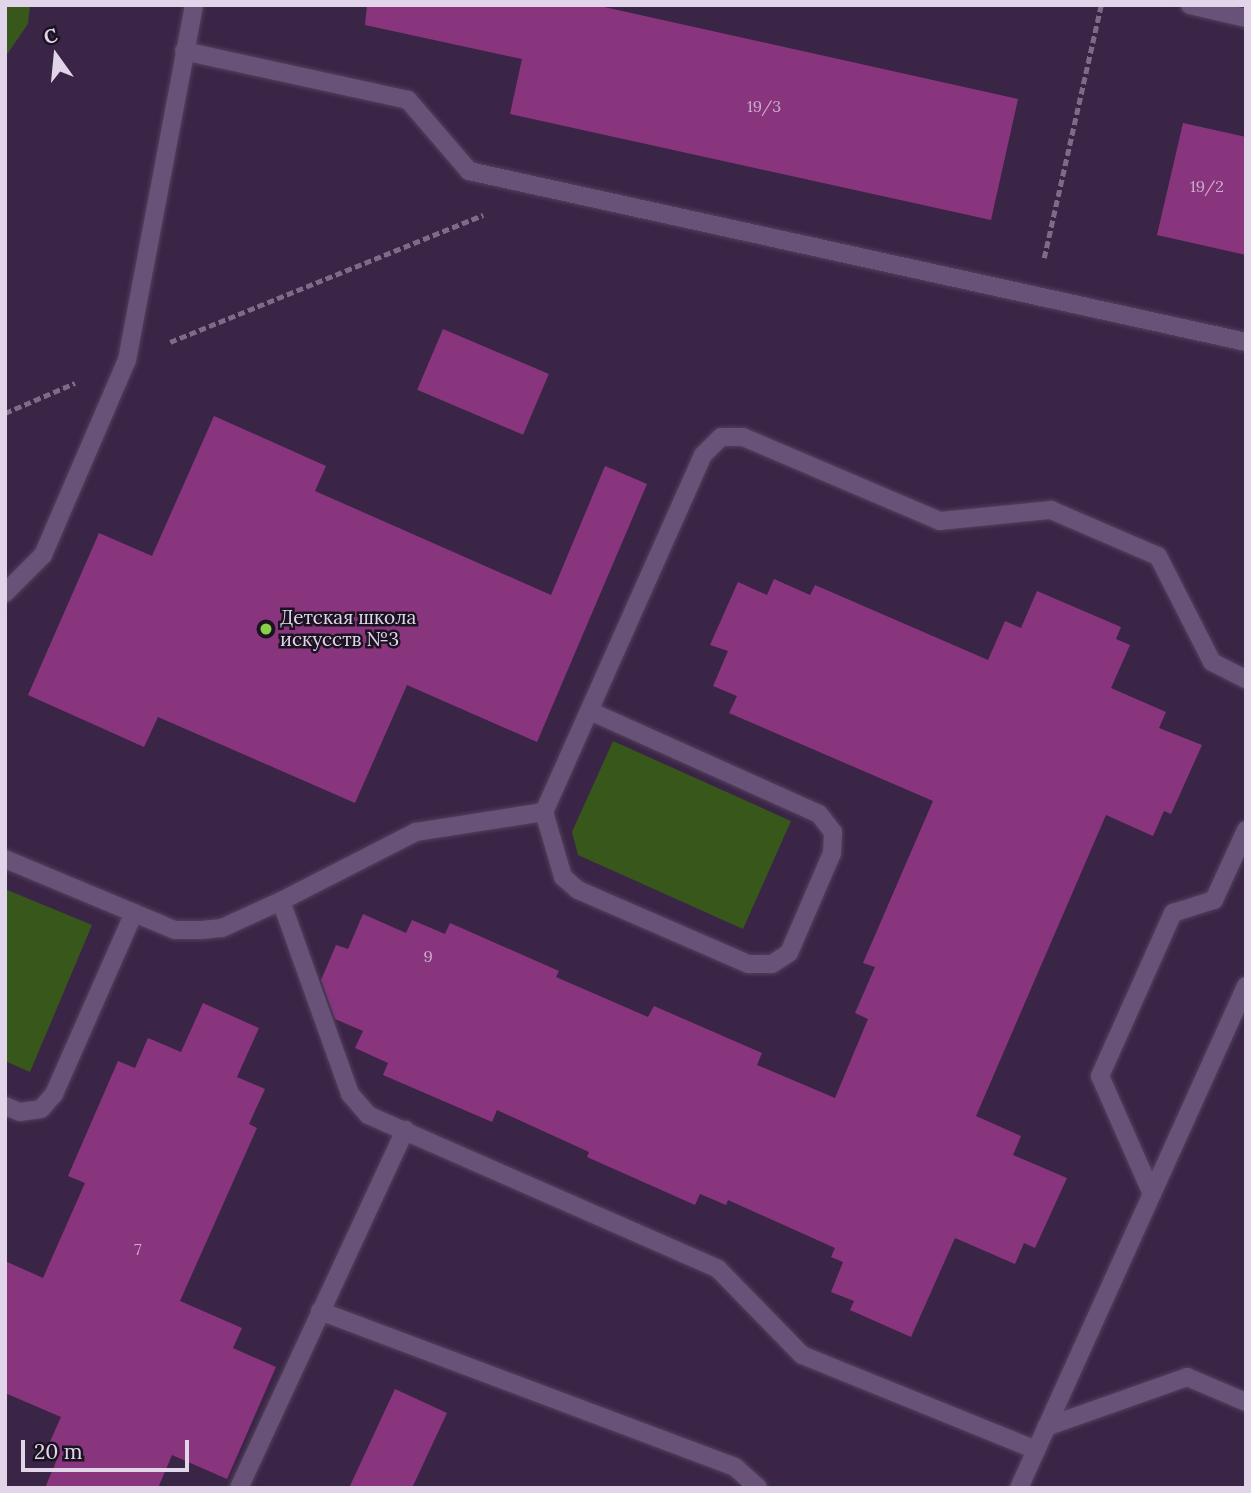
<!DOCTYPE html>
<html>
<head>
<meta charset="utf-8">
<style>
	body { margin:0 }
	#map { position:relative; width:1251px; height:1493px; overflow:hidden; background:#3a2546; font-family:Lora,serif }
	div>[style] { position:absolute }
	.green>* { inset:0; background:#38571b }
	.building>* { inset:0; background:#89357e; transform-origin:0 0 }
	.path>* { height:4.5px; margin-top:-2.25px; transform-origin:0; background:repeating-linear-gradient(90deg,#7d6c88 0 7px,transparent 0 10.5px) }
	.roads { filter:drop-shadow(0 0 2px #53405d) drop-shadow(0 0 2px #53405d) }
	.lane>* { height:18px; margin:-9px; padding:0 9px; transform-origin:9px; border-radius:9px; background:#695277 }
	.dots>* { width:19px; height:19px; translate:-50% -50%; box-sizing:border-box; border:4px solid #1c1322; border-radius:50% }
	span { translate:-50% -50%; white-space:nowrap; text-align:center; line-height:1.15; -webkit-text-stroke:5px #1c1322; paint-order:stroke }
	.number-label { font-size:16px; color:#ccadcf }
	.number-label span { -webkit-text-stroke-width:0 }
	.poi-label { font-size:19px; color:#e2d5ea }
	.left { translate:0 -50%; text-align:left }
	.frame { position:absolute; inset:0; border:7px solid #e2d5ea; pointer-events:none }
	.north { position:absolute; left:21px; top:21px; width:70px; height:70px; -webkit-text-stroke:5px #1c1322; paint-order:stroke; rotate:345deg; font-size:19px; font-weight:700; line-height:28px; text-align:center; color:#e2d5ea }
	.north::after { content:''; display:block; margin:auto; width:24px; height:32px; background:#e2d5ea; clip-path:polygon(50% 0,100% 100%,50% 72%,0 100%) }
	.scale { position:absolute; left:21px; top:1440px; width:168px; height:32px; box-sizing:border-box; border:4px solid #e2d5ea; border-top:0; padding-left:9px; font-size:21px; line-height:24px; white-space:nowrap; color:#e2d5ea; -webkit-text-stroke:5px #1c1322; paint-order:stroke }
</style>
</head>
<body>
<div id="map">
	<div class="green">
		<i style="clip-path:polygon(5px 5px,30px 5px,28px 24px,5px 57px)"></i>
		<i style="clip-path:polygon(613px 741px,791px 821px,743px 929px,578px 855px,572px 832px)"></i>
		<i style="clip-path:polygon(5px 889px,92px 925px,30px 1072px,5px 1061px)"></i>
	</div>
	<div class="building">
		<i style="clip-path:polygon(367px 5px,595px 5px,1018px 99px,991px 220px,510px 114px,522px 59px,365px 25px)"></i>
		<i style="clip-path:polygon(1183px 123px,1246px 137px,1246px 255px,1157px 235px)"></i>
		<i style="left:443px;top:329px;width:115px;height:66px;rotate:23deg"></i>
		<i style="clip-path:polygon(214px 416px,326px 466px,315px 491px,551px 595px,605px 466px,647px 484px,537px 742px,407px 685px,355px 803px,158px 717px,144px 747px,28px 695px,99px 533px,152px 556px)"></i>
		<i style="clip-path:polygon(774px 579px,810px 595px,815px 585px,988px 660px,1005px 621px,1021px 628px,1037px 591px,1121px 627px,1116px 639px,1130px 645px,1111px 688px,1166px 712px,1159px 728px,1202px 745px,1171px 814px,1164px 811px,1153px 836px,1106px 815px,976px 1116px,1021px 1136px,1013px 1155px,1067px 1178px,1035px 1248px,1024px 1243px,1015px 1264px,955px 1238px,911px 1337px,850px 1310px,854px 1301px,831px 1292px,843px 1262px,831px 1257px,835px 1248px,728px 1200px,726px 1205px,700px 1194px,695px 1205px,587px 1157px,589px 1152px,497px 1110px,492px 1122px,383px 1075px,388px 1063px,355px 1048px,363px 1031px,335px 1019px,321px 980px,336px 945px,348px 949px,363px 914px,406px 933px,412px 920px,445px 934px,450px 923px,559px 971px,556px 977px,648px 1017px,654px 1006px,762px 1053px,757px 1065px,835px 1098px,868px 1019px,855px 1013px,875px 967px,863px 963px,933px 801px,729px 713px,737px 696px,713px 686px,728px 651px,710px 645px,738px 582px,767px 595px)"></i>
		<i style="clip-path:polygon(203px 1003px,259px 1028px,237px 1077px,265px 1089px,249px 1124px,257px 1128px,180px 1301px,242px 1328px,233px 1348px,276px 1367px,227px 1479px,172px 1455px,158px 1488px,45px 1488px,60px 1452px,48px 1446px,61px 1417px,5px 1393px,5px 1261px,43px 1278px,85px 1183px,68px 1176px,118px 1061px,135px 1068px,148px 1038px,181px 1052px)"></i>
		<i style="clip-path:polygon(395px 1389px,447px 1413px,412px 1488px,349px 1488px)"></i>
	</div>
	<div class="path">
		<i style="left:1044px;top:258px;width:259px;rotate:-77.3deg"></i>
		<i style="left:170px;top:342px;width:338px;rotate:-22.1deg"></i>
		<i style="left:5px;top:413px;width:76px;rotate:-23.2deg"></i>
	</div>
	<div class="roads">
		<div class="lane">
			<i style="left:1190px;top:5px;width:57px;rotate:13.1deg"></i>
			<i style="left:184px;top:51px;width:229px;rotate:12.3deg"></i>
			<i style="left:408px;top:100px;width:94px;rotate:49.3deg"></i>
			<i style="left:469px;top:171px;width:796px;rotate:12.41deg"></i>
			<i style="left:5px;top:593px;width:54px;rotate:-45deg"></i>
			<i style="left:43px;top:555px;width:212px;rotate:-66.7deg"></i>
			<i style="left:127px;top:360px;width:361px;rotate:-79.3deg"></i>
			<i style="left:544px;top:812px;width:68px;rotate:73.7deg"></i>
			<i style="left:563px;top:877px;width:20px;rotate:41deg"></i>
			<i style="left:578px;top:890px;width:185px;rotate:23.5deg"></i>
			<i style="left:748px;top:964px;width:24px"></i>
			<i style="left:772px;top:964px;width:20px;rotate:-33deg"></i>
			<i style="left:789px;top:953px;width:109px;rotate:-66.7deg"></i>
			<i style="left:832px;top:853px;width:21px;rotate:-87deg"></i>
			<i style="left:833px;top:832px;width:23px;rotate:-128deg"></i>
			<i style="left:819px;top:814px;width:251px;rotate:-155.8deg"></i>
			<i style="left:5px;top:859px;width:184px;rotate:22.7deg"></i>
			<i style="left:175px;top:930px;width:27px"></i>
			<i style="left:202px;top:930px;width:20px;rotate:-6deg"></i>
			<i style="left:222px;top:928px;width:65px;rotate:-24.6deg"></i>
			<i style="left:281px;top:901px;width:152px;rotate:-27.1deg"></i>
			<i style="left:416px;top:832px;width:130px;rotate:-8.9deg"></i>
			<i style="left:544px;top:812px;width:391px;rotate:-66deg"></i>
			<i style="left:703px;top:455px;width:25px;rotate:-45deg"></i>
			<i style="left:721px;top:437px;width:22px"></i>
			<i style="left:743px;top:437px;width:214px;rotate:23.1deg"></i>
			<i style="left:940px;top:521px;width:112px;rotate:-5.7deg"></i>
			<i style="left:1051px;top:510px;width:116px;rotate:23.3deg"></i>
			<i style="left:1158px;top:556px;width:119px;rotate:63deg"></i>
			<i style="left:1212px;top:662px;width:38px;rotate:27deg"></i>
			<i style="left:281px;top:901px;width:205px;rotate:70.3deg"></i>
			<i style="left:350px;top:1094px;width:28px;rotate:49deg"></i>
			<i style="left:368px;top:1115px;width:382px;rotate:23.7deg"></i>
			<i style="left:718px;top:1269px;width:120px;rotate:45.7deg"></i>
			<i style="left:802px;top:1355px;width:253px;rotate:22.1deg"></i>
			<i style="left:5px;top:1106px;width:16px;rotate:22deg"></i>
			<i style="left:20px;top:1112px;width:21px;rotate:-8deg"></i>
			<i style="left:41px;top:1109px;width:20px;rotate:-49deg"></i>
			<i style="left:54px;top:1094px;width:198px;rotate:-66.2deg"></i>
			<i style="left:1152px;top:1194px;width:129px;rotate:-113.8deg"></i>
			<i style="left:1100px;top:1076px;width:179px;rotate:-65.9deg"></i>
			<i style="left:1173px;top:913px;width:43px;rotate:-17.6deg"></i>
			<i style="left:1214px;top:900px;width:77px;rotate:-65.4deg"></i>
			<i style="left:320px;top:1311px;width:443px;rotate:20.6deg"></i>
			<i style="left:735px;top:1467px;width:31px;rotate:42deg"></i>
			<i style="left:1046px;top:1427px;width:150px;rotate:-19.5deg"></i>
			<i style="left:1187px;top:1377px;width:64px;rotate:23deg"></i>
			<i style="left:239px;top:1488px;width:395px;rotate:-65.1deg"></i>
			<i style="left:1019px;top:1488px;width:551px;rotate:-65.67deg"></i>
		</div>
	</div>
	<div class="dots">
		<i style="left:266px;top:629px;background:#89cf48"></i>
	</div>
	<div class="number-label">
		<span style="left:764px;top:106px">19/3</span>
		<span style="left:1207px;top:186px">19/2</span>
		<span style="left:428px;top:956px">9</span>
		<span style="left:138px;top:1249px">7</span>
	</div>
	<div class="poi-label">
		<span class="left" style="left:280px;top:629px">Детская школа<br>искусств №3</span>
	</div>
	<div class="frame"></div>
	<div class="north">С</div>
	<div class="scale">20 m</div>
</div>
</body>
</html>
